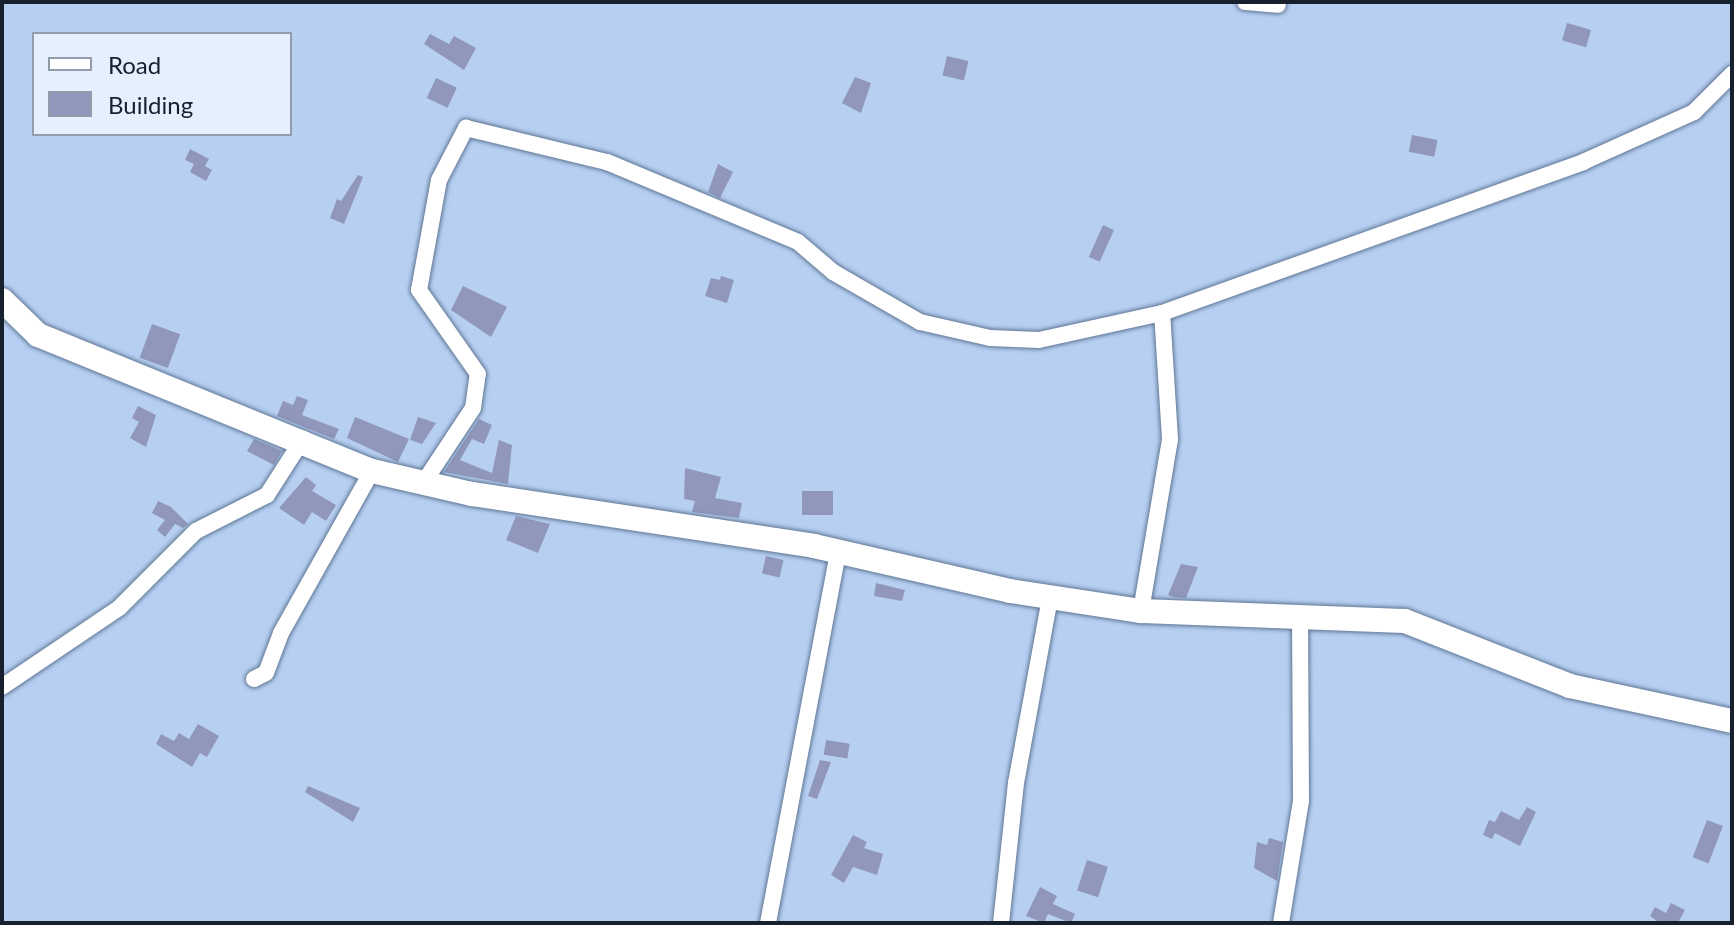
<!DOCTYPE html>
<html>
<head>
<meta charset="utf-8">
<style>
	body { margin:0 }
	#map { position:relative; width:1734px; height:925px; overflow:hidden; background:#b7d0f2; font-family:Lato,sans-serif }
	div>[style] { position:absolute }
	.building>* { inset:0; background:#9097bb; transform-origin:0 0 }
	.roads { filter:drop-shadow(0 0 2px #607695) drop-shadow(0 0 2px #607695) }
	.street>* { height:16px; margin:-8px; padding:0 8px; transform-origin:8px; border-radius:8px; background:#fff }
	.secondary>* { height:24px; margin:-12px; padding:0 12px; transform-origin:12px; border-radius:12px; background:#fff }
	span { translate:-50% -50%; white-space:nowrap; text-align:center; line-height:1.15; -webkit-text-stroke:8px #e5effd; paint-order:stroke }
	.frame { position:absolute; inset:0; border:4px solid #17202d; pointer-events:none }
	.legend { position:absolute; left:32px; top:32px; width:260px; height:104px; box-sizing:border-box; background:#e5effd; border:2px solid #939caa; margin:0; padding:10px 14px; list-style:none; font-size:24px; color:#17202d }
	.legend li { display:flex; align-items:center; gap:16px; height:40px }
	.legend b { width:40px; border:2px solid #939caa }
</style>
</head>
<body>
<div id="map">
	<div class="building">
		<i style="left:1567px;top:23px;width:25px;height:18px;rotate:16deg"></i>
		<i style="clip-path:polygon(430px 34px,449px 44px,454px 36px,476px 48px,464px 70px,424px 44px)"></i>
		<i style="left:947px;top:56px;width:22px;height:20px;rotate:13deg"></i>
		<i style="clip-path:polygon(855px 77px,871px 83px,861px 113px,842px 103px)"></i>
		<i style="left:436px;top:78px;width:23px;height:22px;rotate:25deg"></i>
		<i style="left:1412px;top:135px;width:26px;height:17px;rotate:11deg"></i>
		<i style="clip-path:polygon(190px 149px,209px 159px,205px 166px,212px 170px,206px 181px,190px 172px,194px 164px,185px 160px)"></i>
		<i style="clip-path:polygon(718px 164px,733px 172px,720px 198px,708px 192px)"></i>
		<i style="clip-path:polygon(358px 175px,363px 177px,344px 224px,330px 218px,337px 199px,341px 201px)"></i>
		<i style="left:1103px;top:225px;width:12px;height:35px;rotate:24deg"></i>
		<i style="clip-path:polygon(721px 276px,734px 280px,727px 303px,705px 296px,711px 278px,720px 280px)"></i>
		<i style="clip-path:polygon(463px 286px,507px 307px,491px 337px,451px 310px)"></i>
		<i style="left:152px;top:324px;width:30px;height:36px;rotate:20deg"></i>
		<i style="clip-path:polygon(297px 396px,308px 400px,302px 415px,339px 429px,334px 439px,277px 416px,283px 401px,293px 405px)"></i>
		<i style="clip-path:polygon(138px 406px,156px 415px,146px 447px,130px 438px,139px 422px,132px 418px)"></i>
		<i style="clip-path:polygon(355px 417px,409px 439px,398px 462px,347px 438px)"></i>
		<i style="clip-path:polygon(418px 417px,436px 423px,422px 444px,410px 440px)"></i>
		<i style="clip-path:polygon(479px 419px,492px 425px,484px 444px,472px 439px,460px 460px,492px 473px,499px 440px,512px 445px,508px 484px,444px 472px)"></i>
		<i style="clip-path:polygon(254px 439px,282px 451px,274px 465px,247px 451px)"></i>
		<i style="clip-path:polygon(685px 468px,721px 477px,715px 498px,742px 503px,739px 518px,692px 512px,695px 501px,684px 499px)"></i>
		<i style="clip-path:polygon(306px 477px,316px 485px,312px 491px,336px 505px,326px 521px,312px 512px,304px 525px,279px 508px)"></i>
		<i style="left:802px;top:491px;width:31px;height:24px"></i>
		<i style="clip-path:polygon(158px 501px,171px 507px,188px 524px,183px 528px,175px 524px,165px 537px,157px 530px,165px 520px,152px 513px)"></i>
		<i style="clip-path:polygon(516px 516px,550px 524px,538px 553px,506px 540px)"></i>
		<i style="left:766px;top:556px;width:18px;height:18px;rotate:13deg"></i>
		<i style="clip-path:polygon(1181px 564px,1198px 567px,1186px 598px,1174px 597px,1168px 595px)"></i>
		<i style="clip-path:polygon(876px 583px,905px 590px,902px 601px,874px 596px)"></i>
		<i style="clip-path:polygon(198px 724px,219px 736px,207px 757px,200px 753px,192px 767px,156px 744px,161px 734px,174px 741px,179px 733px,189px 739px)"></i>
		<i style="left:826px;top:740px;width:24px;height:15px;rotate:9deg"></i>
		<i style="clip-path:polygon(820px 760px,831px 762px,817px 799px,808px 796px)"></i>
		<i style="clip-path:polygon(308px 786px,360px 808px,353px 822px,305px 792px)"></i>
		<i style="clip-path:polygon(1527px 807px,1536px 812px,1520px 846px,1495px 833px,1492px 839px,1483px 835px,1489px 820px,1495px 822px,1501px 811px,1519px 820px)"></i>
		<i style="left:1707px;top:820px;width:17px;height:40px;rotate:21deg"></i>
		<i style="clip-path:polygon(853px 835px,867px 842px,864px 848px,883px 854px,877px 875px,853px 867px,844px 883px,831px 875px)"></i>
		<i style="clip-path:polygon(1269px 838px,1283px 842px,1277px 881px,1254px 868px,1257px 842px,1267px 845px)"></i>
		<i style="left:1087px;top:860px;width:22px;height:32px;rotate:18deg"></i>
		<i style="clip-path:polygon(1040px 887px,1057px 896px,1053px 904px,1075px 914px,1071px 923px,1048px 914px,1044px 923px,1026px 916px)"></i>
		<i style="clip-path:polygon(1671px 903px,1685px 910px,1679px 921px,1684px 923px,1660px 923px,1650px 916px,1655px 907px,1666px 913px)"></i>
	</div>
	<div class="roads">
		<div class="street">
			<i style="left:1245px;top:2px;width:33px;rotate:5deg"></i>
			<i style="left:424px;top:482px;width:89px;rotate:-56.5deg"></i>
			<i style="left:473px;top:408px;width:34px;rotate:-82deg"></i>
			<i style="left:478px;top:374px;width:103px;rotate:-125.1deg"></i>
			<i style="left:419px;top:290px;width:112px;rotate:-79.7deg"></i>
			<i style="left:439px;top:180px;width:59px;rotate:-62.6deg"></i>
			<i style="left:466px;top:128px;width:145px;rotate:13.6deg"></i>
			<i style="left:607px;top:162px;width:207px;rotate:22.7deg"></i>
			<i style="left:798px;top:242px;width:46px;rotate:40.6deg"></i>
			<i style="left:833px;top:272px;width:100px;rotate:29.9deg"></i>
			<i style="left:920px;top:322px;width:72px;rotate:12.9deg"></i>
			<i style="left:990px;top:338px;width:49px;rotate:2.3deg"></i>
			<i style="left:1039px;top:340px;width:126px;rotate:-12.4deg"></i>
			<i style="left:1162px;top:313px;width:447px;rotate:-19.7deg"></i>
			<i style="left:1583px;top:162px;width:122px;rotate:-24.2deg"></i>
			<i style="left:1694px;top:112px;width:54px;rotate:-45deg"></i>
			<i style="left:1141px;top:611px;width:174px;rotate:-80.4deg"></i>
			<i style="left:1170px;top:439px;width:126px;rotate:-93.6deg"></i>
			<i style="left:254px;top:679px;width:13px;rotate:-27deg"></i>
			<i style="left:266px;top:673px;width:43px;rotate:-69.4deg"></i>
			<i style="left:281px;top:633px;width:186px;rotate:-60.7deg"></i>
			<i style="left:2px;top:687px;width:141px;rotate:-34deg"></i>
			<i style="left:119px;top:608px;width:109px;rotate:-45deg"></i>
			<i style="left:196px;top:531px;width:80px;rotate:-26.9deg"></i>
			<i style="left:267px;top:495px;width:67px;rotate:-57.3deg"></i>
			<i style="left:768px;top:923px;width:378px;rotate:-79.3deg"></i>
			<i style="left:1001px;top:923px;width:141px;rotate:-83.9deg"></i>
			<i style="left:1016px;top:783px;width:189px;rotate:-79.6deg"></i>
			<i style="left:1281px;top:923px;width:124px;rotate:-80.7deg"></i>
			<i style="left:1301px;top:801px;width:184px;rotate:-90.3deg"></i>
		</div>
		<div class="secondary">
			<i style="left:2px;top:300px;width:50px;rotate:44.2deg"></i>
			<i style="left:38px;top:335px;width:361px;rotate:22.2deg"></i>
			<i style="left:372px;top:471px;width:103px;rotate:13deg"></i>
			<i style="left:472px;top:494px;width:346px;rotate:8.6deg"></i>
			<i style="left:814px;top:546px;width:201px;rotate:12.9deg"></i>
			<i style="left:1010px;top:591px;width:133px;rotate:8.7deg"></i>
			<i style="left:1141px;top:611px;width:264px;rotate:2.2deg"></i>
			<i style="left:1405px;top:621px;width:177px;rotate:21.5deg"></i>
			<i style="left:1570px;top:686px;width:166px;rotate:12.2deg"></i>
		</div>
	</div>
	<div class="frame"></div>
	<ul class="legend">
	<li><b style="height:10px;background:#fff"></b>Road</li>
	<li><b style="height:22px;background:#9097bb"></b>Building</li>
	</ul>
</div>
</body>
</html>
